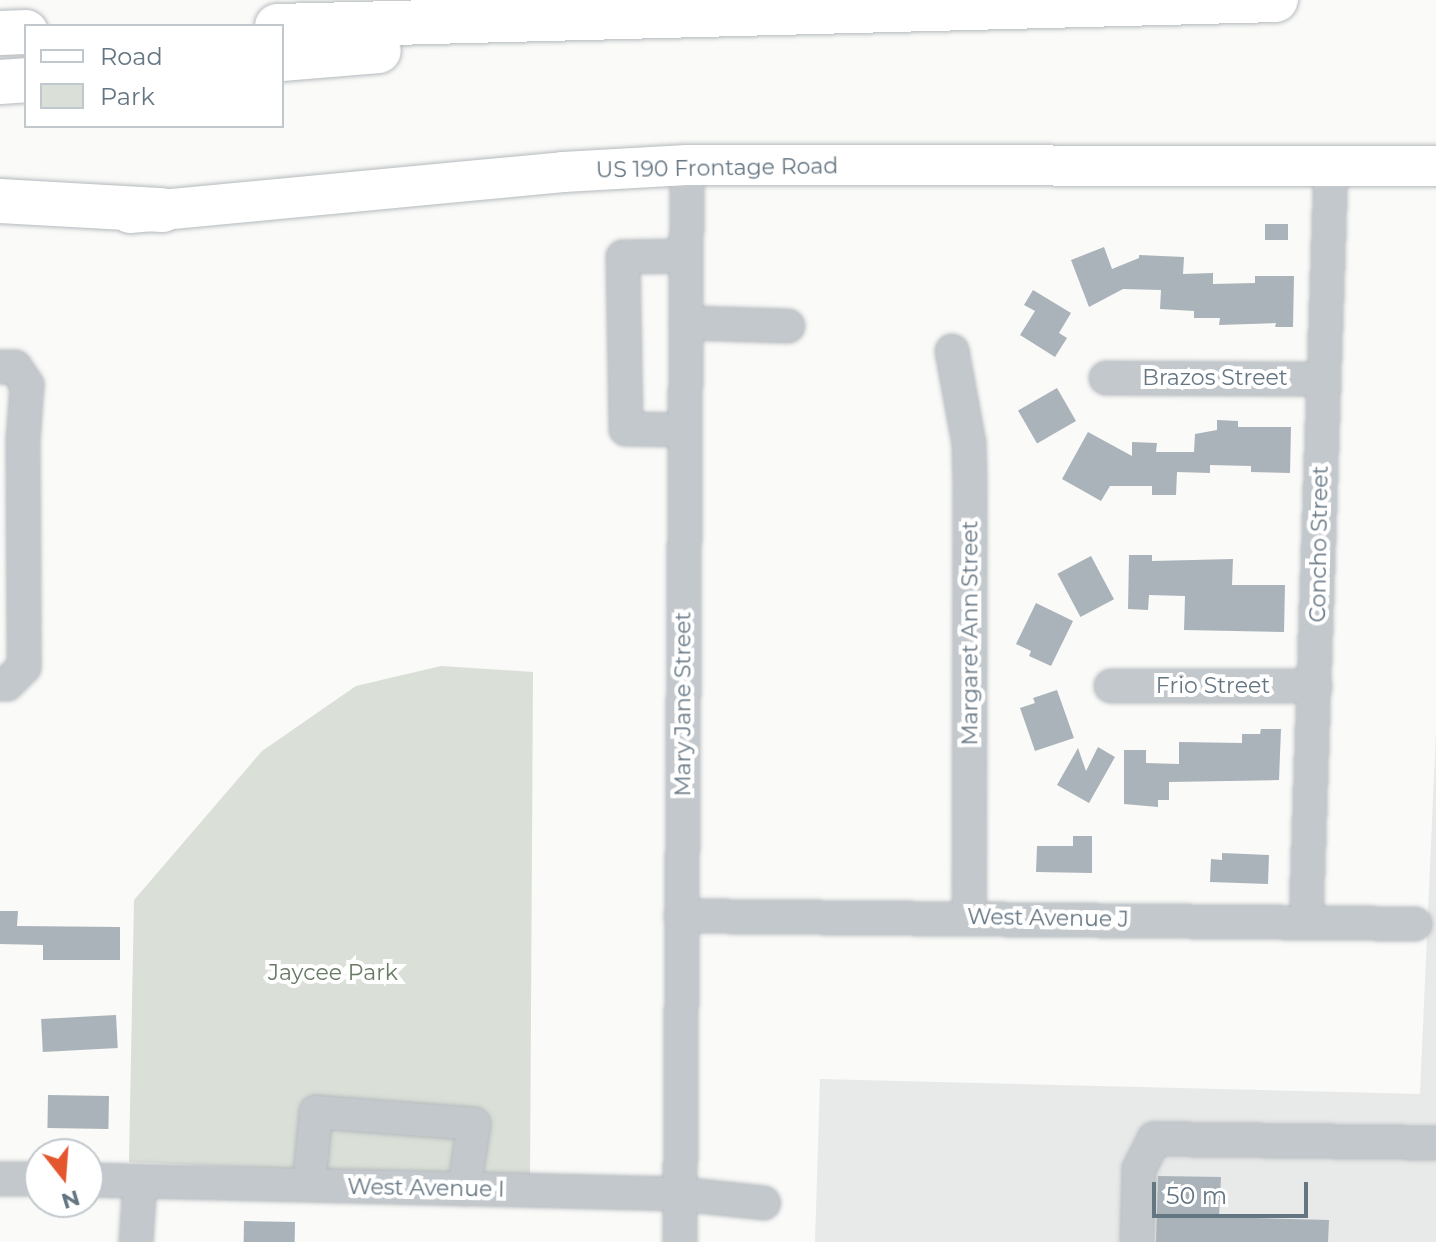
<!DOCTYPE html>
<html>
<head>
<meta charset="utf-8">
<style>
	body { margin:0 }
	#map { position:relative; width:1436px; height:1242px; overflow:hidden; background:#fafaf8; font-family:Montserrat,sans-serif }
	div>[style] { position:absolute }
	.built>* { inset:0; background:#e8e9e9 }
	.green>* { inset:0; background:#dadfd7 }
	.building>* { inset:0; background:#aab3b9; transform-origin:0 0 }
	.roads { filter:drop-shadow(0 0 2px #b5babe) drop-shadow(0 0 2px #b5babe) }
	.minor>* { height:32px; margin:-16px; padding:0 16px; transform-origin:16px; border-radius:16px; background:#c3c8cc }
	.major>* { height:40px; margin:-20px; padding:0 20px; transform-origin:20px; border-radius:20px; background:#fff }
	.highway>* { height:44px; margin:-22px; padding:0 22px; transform-origin:22px; border-radius:22px; background:#fff }
	span { translate:-50% -50%; white-space:nowrap; text-align:center; line-height:1.15; -webkit-text-stroke:8px #fff; paint-order:stroke }
	.street-label { font-size:22px; color:#657683 }
	.park-label { font-size:22px; color:#687a64 }
	.legend { position:absolute; left:24px; top:24px; width:260px; height:104px; box-sizing:border-box; background:#fff; border:2px solid #c1c8cd; margin:0; padding:10px 14px; list-style:none; font-size:24px; color:#657683 }
	.legend li { display:flex; align-items:center; gap:16px; height:40px }
	.legend b { width:40px; border:2px solid #c1c8cd }
	.north { position:absolute; left:24px; top:1138px; width:80px; height:80px; box-sizing:border-box; background:#fff; border:2px solid #c1c8cd; border-radius:50%; rotate:163deg; font-size:22px; font-weight:700; line-height:32px; text-align:center; color:#657683 }
	.north::after { content:''; display:block; margin:auto; width:28px; height:36px; background:#e4572e; clip-path:polygon(50% 0,100% 100%,50% 72%,0 100%) }
	.scale { position:absolute; left:1152px; top:1182px; width:156px; height:36px; box-sizing:border-box; border:4px solid #657683; border-top:0; padding-left:10px; font-size:24px; line-height:28px; white-space:nowrap; color:#657683; -webkit-text-stroke:6px #fff; paint-order:stroke }
</style>
</head>
<body>
<div id="map">
	<div class="built">
		<i style="clip-path:polygon(1436px 730px,1436px 1242px,815px 1242px,820px 1079px,1420px 1094px)"></i>
	</div>
	<div class="green">
		<i style="clip-path:polygon(441px 666px,533px 672px,530px 1180px,129px 1162px,134px 900px,262px 751px,356px 686px)"></i>
	</div>
	<div class="building">
		<i style="left:1265px;top:224px;width:23px;height:16px"></i>
		<i style="clip-path:polygon(1104px 247px,1112px 269px,1139px 258px,1139px 255px,1184px 257px,1183px 274px,1213px 273px,1213px 284px,1255px 283px,1255px 276px,1294px 276px,1293px 327px,1275px 327px,1276px 323px,1219px 325px,1220px 318px,1194px 318px,1194px 311px,1160px 309px,1161px 290px,1123px 289px,1089px 307px,1071px 260px)"></i>
		<i style="clip-path:polygon(1033px 290px,1071px 313px,1059px 333px,1067px 338px,1055px 357px,1020px 335px,1035px 311px,1024px 305px)"></i>
		<i style="left:1057px;top:388px;width:38px;height:45px;rotate:60deg"></i>
		<i style="clip-path:polygon(1217px 420px,1238px 421px,1238px 427px,1291px 427px,1290px 473px,1251px 472px,1251px 466px,1210px 465px,1210px 473px,1177px 472px,1176px 495px,1152px 495px,1152px 486px,1110px 486px,1101px 501px,1062px 479px,1088px 432px,1132px 456px,1132px 442px,1157px 443px,1156px 452px,1194px 452px,1195px 434px,1217px 430px)"></i>
		<i style="clip-path:polygon(1129px 555px,1152px 555px,1152px 561px,1233px 559px,1232px 585px,1285px 585px,1284px 632px,1184px 630px,1185px 596px,1149px 595px,1148px 610px,1128px 609px)"></i>
		<i style="left:1091px;top:556px;width:49px;height:38px;rotate:62deg"></i>
		<i style="clip-path:polygon(1036px 603px,1073px 621px,1051px 666px,1029px 656px,1031px 651px,1016px 644px)"></i>
		<i style="clip-path:polygon(1057px 690px,1074px 738px,1035px 751px,1020px 708px,1035px 703px,1033px 698px)"></i>
		<i style="clip-path:polygon(1261px 729px,1281px 729px,1279px 780px,1169px 782px,1169px 800px,1158px 800px,1158px 807px,1124px 804px,1124px 750px,1146px 750px,1146px 763px,1179px 764px,1179px 742px,1242px 743px,1242px 734px,1260px 734px)"></i>
		<i style="clip-path:polygon(1098px 747px,1115px 757px,1089px 803px,1057px 785px,1078px 748px,1086px 771px)"></i>
		<i style="clip-path:polygon(1073px 836px,1092px 836px,1092px 873px,1036px 872px,1037px 846px,1073px 846px)"></i>
		<i style="clip-path:polygon(1222px 853px,1269px 855px,1268px 884px,1210px 882px,1211px 859px,1222px 860px)"></i>
		<i style="clip-path:polygon(0 911px,18px 911px,17px 926px,120px 927px,120px 960px,43px 960px,43px 945px,0 944px)"></i>
		<i style="left:116px;top:1015px;width:33px;height:75px;rotate:87deg"></i>
		<i style="left:48px;top:1095px;width:61px;height:33px;rotate:1deg"></i>
		<i style="clip-path:polygon(1158px 1176px,1221px 1177px,1219px 1217px,1329px 1220px,1328px 1242px,1156px 1242px)"></i>
		<i style="left:244px;top:1221px;width:51px;height:21px;rotate:1deg"></i>
	</div>
	<div class="roads">
		<div class="minor">
			<i style="left:686px;top:323px;width:102px;rotate:1.7deg"></i>
			<i style="left:952px;top:351px;width:95px;rotate:79.6deg"></i>
			<i style="left:969px;top:444px;width:40px;rotate:88.6deg"></i>
			<i style="left:970px;top:484px;width:433px;rotate:90.1deg"></i>
			<i style="left:0;top:367px;width:15px"></i>
			<i style="left:15px;top:367px;width:22px;rotate:56deg"></i>
			<i style="left:27px;top:385px;width:56px;rotate:94.1deg"></i>
			<i style="left:23px;top:441px;width:226px;rotate:89.7deg"></i>
			<i style="left:24px;top:667px;width:24px;rotate:135deg"></i>
			<i style="left:7px;top:684px;width:7px;rotate:180deg"></i>
			<i style="left:1106px;top:378px;width:217px;rotate:0.3deg"></i>
			<i style="left:685px;top:430px;width:59px;rotate:-179deg"></i>
			<i style="left:626px;top:429px;width:172px;rotate:-91deg"></i>
			<i style="left:623px;top:257px;width:63px;rotate:-0.9deg"></i>
			<i style="left:1111px;top:686px;width:204px"></i>
			<i style="left:681px;top:916px;width:734px;rotate:0.62deg"></i>
			<i style="left:1306px;top:923px;width:758px;rotate:-88.11deg"></i>
			<i style="left:0;top:1179px;width:40px"></i>
			<i style="left:88px;top:1180px;width:592px;rotate:1.35deg"></i>
			<i style="left:680px;top:1194px;width:84px;rotate:6.1deg"></i>
			<i style="left:309px;top:1185px;width:73px;rotate:-84.5deg"></i>
			<i style="left:316px;top:1112px;width:158px;rotate:4.3deg"></i>
			<i style="left:474px;top:1124px;width:66px;rotate:98.7deg"></i>
			<i style="left:136px;top:1242px;width:61px;rotate:-86.2deg"></i>
			<i style="left:680px;top:1242px;width:1077px;rotate:-89.63deg"></i>
			<i style="left:1137px;top:1242px;width:73px;rotate:-88.4deg"></i>
			<i style="left:1139px;top:1169px;width:34px;rotate:-63deg"></i>
			<i style="left:1154px;top:1139px;width:282px;rotate:0.8deg"></i>
		</div>
		<div class="major">
			<i style="left:130px;top:213px;width:435px;rotate:-5.4deg"></i>
			<i style="left:563px;top:172px;width:124px;rotate:-3.2deg"></i>
			<i style="left:687px;top:165px;width:749px;rotate:0.08deg"></i>
		</div>
		<div class="highway">
			<i style="left:277px;top:26px;width:999px;rotate:-1.49deg"></i>
			<i style="left:0;top:33px;width:26px;rotate:-2deg"></i>
			<i style="left:282px;top:59px;width:97px;rotate:-4.7deg"></i>
			<i style="left:0;top:82px;width:26px;rotate:-4deg"></i>
			<i style="left:0;top:201px;width:163px;rotate:3.2deg"></i>
		</div>
	</div>
	<div class="street-label">
		<span style="left:717px;top:168px;rotate:-1deg">US 190 Frontage Road</span>
		<span style="left:1215px;top:378px">Brazos Street</span>
		<span style="left:1319px;top:544px;rotate:-89deg">Concho Street</span>
		<span style="left:970px;top:633px;rotate:-90deg">Margaret Ann Street</span>
		<span style="left:1213px;top:686px">Frio Street</span>
		<span style="left:683px;top:704px;rotate:-90deg">Mary Jane Street</span>
		<span style="left:1048px;top:918px;rotate:1deg">West Avenue J</span>
		<span style="left:426px;top:1188px;rotate:1deg">West Avenue I</span>
	</div>
	<div class="park-label">
		<span style="left:333px;top:973px">Jaycee Park</span>
	</div>
	<ul class="legend">
	<li><b style="height:10px;background:#fff"></b>Road</li>
	<li><b style="height:22px;background:#dadfd7"></b>Park</li>
	</ul>
	<div class="north">N</div>
	<div class="scale">50 m</div>
</div>
</body>
</html>
